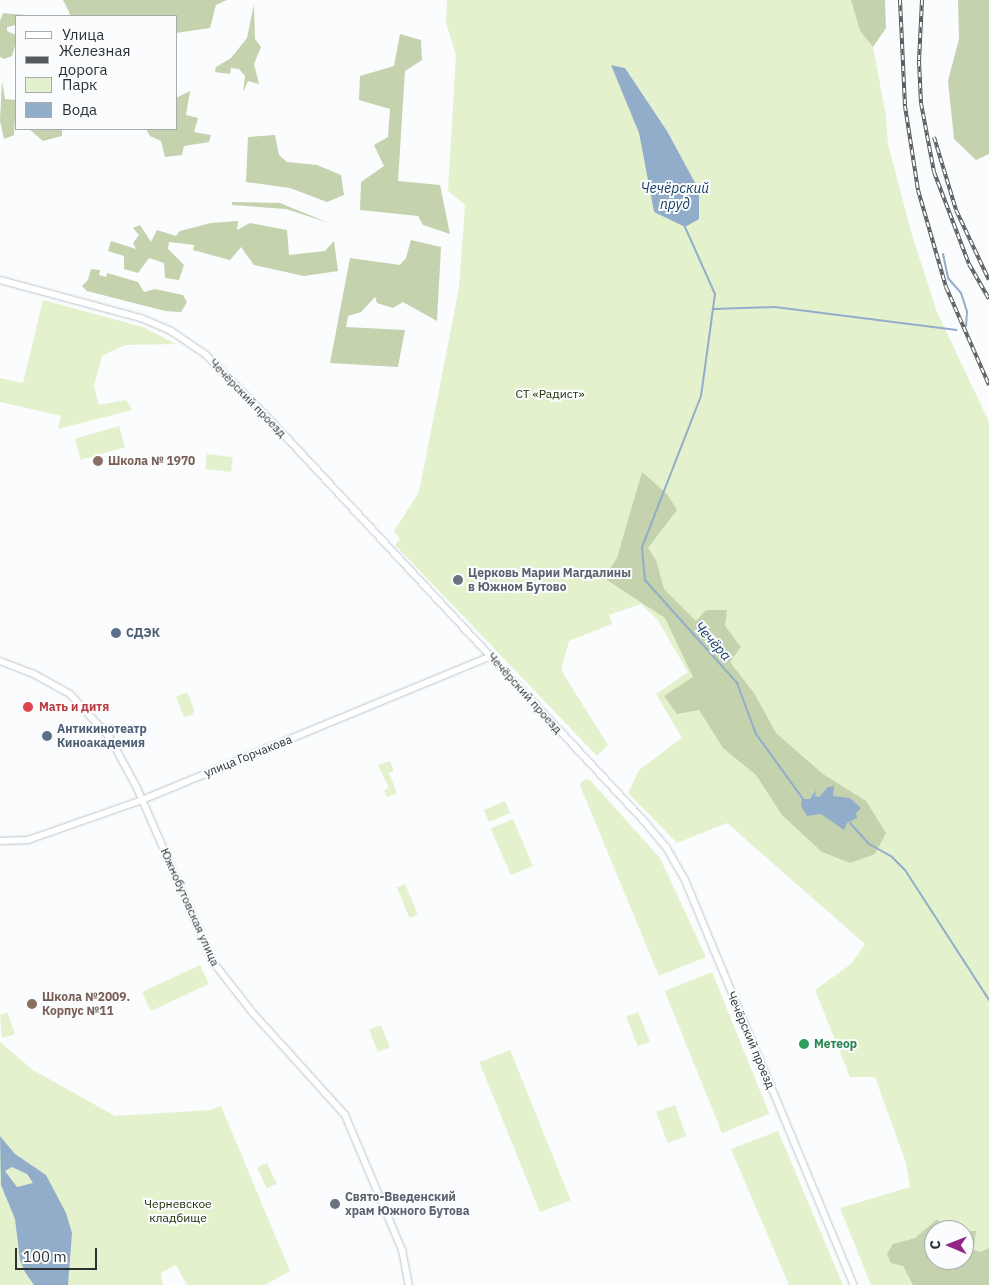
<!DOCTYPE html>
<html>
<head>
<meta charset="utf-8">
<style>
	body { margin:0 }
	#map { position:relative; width:989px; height:1285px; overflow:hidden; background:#fafcfd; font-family:"IBM Plex Sans",sans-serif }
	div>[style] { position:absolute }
	.green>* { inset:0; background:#e3f2cd; transform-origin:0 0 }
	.forest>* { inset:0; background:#c4d2ad }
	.water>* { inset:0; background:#92adca }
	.stream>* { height:2px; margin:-1px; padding:0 1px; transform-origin:1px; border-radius:1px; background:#92adca }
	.roads { filter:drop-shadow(0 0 1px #bec6cd) drop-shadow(0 0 1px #bec6cd) }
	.secondary>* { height:6px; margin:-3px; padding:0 3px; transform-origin:3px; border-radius:3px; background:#fff }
	.rail>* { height:4px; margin-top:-2px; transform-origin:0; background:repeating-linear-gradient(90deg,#fafcfd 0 5.5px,#575a5c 0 11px); box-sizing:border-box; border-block:1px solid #575a5c }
	.dots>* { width:14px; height:14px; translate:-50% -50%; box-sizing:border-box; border:2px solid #fafcfd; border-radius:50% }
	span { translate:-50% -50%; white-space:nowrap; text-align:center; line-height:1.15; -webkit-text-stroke:4px #fafcfd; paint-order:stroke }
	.park-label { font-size:12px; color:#232f05 }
	.street-label { font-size:12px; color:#2e3134 }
	.education-label { font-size:12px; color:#785e54; font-weight:700 }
	.left { translate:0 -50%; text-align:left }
	.worship-label { font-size:12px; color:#5b616d; font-weight:700 }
	.service-label { font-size:12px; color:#4e5e75; font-weight:700 }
	.health-label { font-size:12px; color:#be3a42; font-weight:700 }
	.leisure-label { font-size:12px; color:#27864d; font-weight:700 }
	.water-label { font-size:14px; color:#174167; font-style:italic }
	.legend { position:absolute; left:15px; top:15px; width:162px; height:115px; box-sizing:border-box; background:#fafcfd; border:1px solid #a8abad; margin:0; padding:6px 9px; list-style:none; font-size:15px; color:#2e3134 }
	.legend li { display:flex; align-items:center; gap:10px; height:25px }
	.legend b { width:25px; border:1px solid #a8abad }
	.north { position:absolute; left:924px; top:1220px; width:50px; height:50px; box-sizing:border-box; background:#fafcfd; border:1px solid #a8abad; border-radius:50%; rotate:271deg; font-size:14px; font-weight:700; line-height:20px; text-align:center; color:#2e3134 }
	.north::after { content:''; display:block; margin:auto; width:18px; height:22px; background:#952484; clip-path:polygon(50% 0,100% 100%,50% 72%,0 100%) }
	.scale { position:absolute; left:15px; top:1248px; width:82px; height:22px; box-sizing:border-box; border:2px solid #2e3134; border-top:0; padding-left:6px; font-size:15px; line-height:18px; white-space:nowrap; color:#2e3134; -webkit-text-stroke:4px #fafcfd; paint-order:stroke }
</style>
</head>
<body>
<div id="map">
	<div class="green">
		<i style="clip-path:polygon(evenodd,447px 0,851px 0,860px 31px,873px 47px,886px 116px,888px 144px,912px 235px,937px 312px,989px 422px,989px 1248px,980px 1252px,974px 1250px,976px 1231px,949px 1230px,937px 1219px,915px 1238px,893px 1244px,913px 1285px,871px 1285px,840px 1208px,910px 1187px,906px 1163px,875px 1077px,850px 1077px,815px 990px,851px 964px,865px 944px,727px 823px,677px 843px,628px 793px,639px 770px,682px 738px,656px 694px,688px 672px,657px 619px,641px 604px,609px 615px,612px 624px,569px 641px,561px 670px,608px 745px,597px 756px,395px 545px,400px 539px,394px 531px,419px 492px,459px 288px,465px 205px,448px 191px,456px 55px,446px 23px,447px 0,612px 65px,625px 68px,667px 131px,699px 190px,686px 227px,654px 212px,639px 133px,612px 65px)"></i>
		<i style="clip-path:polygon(43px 300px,143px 327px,176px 344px,125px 345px,102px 356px,94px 386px,99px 405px,126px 400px,132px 410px,58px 429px,61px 416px,0 402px,0 378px,23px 383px)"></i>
		<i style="left:119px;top:426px;width:22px;height:46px;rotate:74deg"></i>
		<i style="left:207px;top:454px;width:26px;height:15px;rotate:7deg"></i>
		<i style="clip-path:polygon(187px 692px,194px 709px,193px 714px,184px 717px,176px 697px)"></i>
		<i style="clip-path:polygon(390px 761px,394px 771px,389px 773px,397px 793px,387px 797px,384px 790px,389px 788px,378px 765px)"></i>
		<i style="clip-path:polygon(585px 779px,590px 780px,660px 858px,706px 957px,659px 976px,581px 788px,580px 784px)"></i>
		<i style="left:505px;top:801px;width:13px;height:23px;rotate:67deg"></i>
		<i style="left:513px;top:819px;width:51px;height:24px;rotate:67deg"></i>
		<i style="left:405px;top:884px;width:33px;height:9px;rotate:67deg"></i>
		<i style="left:200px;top:965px;width:21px;height:64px;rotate:65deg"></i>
		<i style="left:712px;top:972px;width:153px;height:51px;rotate:68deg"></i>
		<i style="clip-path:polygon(7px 1012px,15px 1034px,2px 1038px,0 1015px)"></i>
		<i style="left:638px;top:1012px;width:32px;height:13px;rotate:68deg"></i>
		<i style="left:381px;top:1025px;width:24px;height:13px;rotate:68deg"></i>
		<i style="clip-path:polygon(0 1042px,33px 1070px,115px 1116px,211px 1110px,221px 1106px,290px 1271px,265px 1285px,187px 1285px,176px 1265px,161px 1273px,163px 1285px,0 1285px)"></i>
		<i style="left:510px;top:1050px;width:162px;height:33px;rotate:68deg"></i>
		<i style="left:675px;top:1105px;width:33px;height:20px;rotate:70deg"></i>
		<i style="clip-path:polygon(778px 1131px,843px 1285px,789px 1285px,731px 1149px)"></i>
		<i style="left:267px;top:1163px;width:23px;height:11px;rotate:65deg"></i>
	</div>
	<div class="forest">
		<i style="clip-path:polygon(63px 0,227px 0,216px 5px,210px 28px,176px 33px,176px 16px,71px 16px)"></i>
		<i style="clip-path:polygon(851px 0,885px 0,886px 28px,873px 47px,860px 31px)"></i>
		<i style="clip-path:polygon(958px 0,989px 0,989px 154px,976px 160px,954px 139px,948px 81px,959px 39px)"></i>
		<i style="clip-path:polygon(254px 4px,255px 39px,261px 47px,254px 64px,259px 84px,248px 81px,243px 92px,245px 76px,239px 69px,231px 68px,230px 74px,215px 72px,216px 67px,231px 58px,247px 38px)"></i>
		<i style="clip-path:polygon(3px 13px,24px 15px,16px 16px,16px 25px,7px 27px,7px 31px,16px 35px,16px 42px,12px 56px,4px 59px,0 57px,0 21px)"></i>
		<i style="clip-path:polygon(400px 34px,421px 40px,422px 60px,405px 71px,398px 181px,440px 185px,450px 234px,423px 225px,418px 216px,360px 210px,361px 182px,384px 166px,374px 145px,388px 137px,390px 109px,359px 100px,360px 76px,394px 66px)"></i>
		<i style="clip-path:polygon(2px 81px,5px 99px,16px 100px,14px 135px,4px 139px,0 121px)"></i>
		<i style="clip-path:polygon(190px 91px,186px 115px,198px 118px,194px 132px,211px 135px,209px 142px,184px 146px,182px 155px,165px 157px,161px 141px,150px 136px,146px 129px,176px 129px,176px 98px)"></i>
		<i style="clip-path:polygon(29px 129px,62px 129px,62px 136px,43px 141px)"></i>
		<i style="clip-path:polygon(275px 135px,279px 155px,287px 162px,317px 165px,341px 175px,344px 195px,327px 202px,290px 188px,246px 182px,248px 137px)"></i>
		<i style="clip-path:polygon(232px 202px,280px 203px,329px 223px,286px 209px,232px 205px)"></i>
		<i style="clip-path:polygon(238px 221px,237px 230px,250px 223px,287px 230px,289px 255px,325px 251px,334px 241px,338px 271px,304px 276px,254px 265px,241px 247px,230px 260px,193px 250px,194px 245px,169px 242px,168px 249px,184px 265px,179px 280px,165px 278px,164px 263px,149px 258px,138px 273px,124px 269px,124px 256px,108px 251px,111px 241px,136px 249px,133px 243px,139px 235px,133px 228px,140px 225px,151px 242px,157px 230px,176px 236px,180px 231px,211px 223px)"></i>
		<i style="clip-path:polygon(411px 240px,441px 247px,437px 321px,403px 302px,393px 308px,377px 303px,375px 297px,361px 312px,348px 316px,346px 327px,405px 330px,398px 367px,330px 363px,350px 258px,400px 265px,406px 258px)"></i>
		<i style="clip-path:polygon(91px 269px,100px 270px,99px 275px,106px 277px,107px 273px,138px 282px,144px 292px,155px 289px,183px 295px,187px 302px,181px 312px,165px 311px,87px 291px,82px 286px,88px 280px)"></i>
		<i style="clip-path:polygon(642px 472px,667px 494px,677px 510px,648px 548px,656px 560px,664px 589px,696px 621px,706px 610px,727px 610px,725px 626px,741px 647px,730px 662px,754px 693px,776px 733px,823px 774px,866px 801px,886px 833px,875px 854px,850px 863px,822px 852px,782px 815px,756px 775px,723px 748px,699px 710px,677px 714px,664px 696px,693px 677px,665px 618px,604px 578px,617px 558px)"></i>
		<i style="clip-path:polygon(937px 1219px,949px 1230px,934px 1230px,934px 1260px,964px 1260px,964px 1231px,976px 1231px,974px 1250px,980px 1252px,989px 1248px,989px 1285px,913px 1285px,903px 1266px,891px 1263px,887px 1254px,893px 1244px,915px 1238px)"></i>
	</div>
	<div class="water">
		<i style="clip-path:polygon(611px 65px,625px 68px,667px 131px,699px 190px,699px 219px,685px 227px,654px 212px,639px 133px)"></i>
		<i style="clip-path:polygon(834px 786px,833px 796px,850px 798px,861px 808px,856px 813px,857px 818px,847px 823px,844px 830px,821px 814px,807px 816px,801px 806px,802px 799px,810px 799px,816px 790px,815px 796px,819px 797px,828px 787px)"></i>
		<i style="clip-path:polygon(evenodd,0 1136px,15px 1154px,46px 1175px,66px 1213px,72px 1233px,68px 1285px,34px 1285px,25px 1272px,20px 1260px,15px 1219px,1px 1185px,0 1136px,12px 1167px,27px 1174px,33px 1183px,17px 1187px,5px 1171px,12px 1167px)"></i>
	</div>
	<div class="stream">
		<i style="left:685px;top:227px;width:73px;rotate:65.9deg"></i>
		<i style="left:715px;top:294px;width:103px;rotate:97.8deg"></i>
		<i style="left:701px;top:396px;width:162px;rotate:111.3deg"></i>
		<i style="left:642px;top:547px;width:33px;rotate:85deg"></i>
		<i style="left:645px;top:580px;width:138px;rotate:48.2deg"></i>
		<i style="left:737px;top:683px;width:54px;rotate:69.6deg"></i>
		<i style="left:756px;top:734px;width:80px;rotate:54.1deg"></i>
		<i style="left:943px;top:254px;width:25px;rotate:78deg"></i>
		<i style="left:948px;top:278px;width:20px;rotate:49deg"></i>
		<i style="left:961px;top:293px;width:20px;rotate:72deg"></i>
		<i style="left:967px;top:312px;width:14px;rotate:94deg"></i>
		<i style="left:714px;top:309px;width:61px;rotate:-1.9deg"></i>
		<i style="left:775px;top:307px;width:183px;rotate:7.2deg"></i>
		<i style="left:850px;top:823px;width:28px;rotate:48deg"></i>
		<i style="left:869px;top:844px;width:26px;rotate:29deg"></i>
		<i style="left:892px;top:857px;width:18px;rotate:45deg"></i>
		<i style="left:905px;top:870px;width:155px;rotate:57.1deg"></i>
	</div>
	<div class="roads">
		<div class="secondary">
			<i style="left:0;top:280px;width:146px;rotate:15.1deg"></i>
			<i style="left:141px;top:318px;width:33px;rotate:23deg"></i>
			<i style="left:171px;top:331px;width:41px;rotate:34.1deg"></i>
			<i style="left:205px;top:354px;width:97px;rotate:45.4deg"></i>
			<i style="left:273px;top:423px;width:544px;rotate:47.01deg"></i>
			<i style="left:644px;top:821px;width:34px;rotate:50deg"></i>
			<i style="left:666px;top:847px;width:38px;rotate:60deg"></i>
			<i style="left:685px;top:880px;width:439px;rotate:67.4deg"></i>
			<i style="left:0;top:661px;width:34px;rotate:21deg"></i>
			<i style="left:32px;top:673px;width:43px;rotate:28.9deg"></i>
			<i style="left:70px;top:694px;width:59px;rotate:47.7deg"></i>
			<i style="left:110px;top:738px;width:57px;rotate:61.6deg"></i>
			<i style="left:137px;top:788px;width:190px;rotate:66.4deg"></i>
			<i style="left:213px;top:962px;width:63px;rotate:52deg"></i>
			<i style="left:252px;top:1012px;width:139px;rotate:47.9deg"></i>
			<i style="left:345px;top:1115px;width:147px;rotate:67.1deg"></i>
			<i style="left:402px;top:1250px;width:36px;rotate:79deg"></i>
			<i style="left:0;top:841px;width:28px;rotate:-2deg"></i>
			<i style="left:28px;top:840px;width:121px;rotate:-19.3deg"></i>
			<i style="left:142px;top:800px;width:378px;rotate:-22.4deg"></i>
		</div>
	</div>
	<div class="rail">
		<i style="left:900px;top:0;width:106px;rotate:87.3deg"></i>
		<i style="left:905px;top:106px;width:85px;rotate:81.2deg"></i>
		<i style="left:918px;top:190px;width:101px;rotate:73.9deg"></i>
		<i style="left:946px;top:287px;width:107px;rotate:66.3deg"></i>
		<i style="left:922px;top:0;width:61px;rotate:92.8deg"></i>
		<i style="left:919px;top:61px;width:42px;rotate:87.3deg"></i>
		<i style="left:921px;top:103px;width:70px;rotate:79.3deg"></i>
		<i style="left:934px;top:172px;width:98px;rotate:69.2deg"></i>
		<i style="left:969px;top:264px;width:40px;rotate:60.3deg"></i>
		<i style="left:934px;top:137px;width:76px;rotate:73.2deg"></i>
		<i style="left:956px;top:210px;width:77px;rotate:64.8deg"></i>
	</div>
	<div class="dots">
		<i style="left:98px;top:461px;background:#8d6e63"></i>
		<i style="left:458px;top:580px;background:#6b7280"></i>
		<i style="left:116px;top:633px;background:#5c6f8a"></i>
		<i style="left:28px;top:707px;background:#e0444e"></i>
		<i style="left:47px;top:736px;background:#5c6f8a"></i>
		<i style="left:32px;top:1004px;background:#8d6e63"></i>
		<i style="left:804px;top:1044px;background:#2e9e5b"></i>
		<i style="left:335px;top:1204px;background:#6b7280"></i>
	</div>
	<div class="park-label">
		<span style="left:550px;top:394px">СТ «Радист»</span>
		<span style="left:178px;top:1211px">Черневское<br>кладбище</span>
	</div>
	<div class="street-label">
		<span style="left:248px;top:398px;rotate:46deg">Чечёрский проезд</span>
		<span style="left:525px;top:693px;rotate:48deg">Чечёрский проезд</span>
		<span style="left:248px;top:756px;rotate:-22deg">улица Горчакова</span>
		<span style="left:190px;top:907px;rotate:66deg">Южнобутовская улица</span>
		<span style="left:751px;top:1040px;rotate:67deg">Чечёрский проезд</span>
	</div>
	<div class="education-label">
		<span class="left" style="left:108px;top:461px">Школа № 1970</span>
		<span class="left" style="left:42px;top:1004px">Школа №2009.<br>Корпус №11</span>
	</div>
	<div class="worship-label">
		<span class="left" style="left:468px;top:580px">Церковь Марии Магдалины<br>в Южном Бутово</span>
		<span class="left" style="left:345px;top:1204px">Свято-Введенский<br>храм Южного Бутова</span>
	</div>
	<div class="service-label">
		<span class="left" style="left:126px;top:633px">СДЭК</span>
		<span class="left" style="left:57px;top:736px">Антикинотеатр<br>Киноакадемия</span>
	</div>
	<div class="health-label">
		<span class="left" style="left:39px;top:707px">Мать и дитя</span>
	</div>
	<div class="leisure-label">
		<span class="left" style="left:814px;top:1044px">Метеор</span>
	</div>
	<div class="water-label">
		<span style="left:675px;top:196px">Чечёрский<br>пруд</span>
		<span style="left:713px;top:641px;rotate:48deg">Чечёра</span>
	</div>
	<ul class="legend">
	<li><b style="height:6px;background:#fff"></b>Улица</li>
	<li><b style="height:6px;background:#575a5c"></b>Железная дорога</li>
	<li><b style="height:14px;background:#e3f2cd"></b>Парк</li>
	<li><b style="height:14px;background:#92adca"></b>Вода</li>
	</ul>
	<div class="north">С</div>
	<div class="scale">100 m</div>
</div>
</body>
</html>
